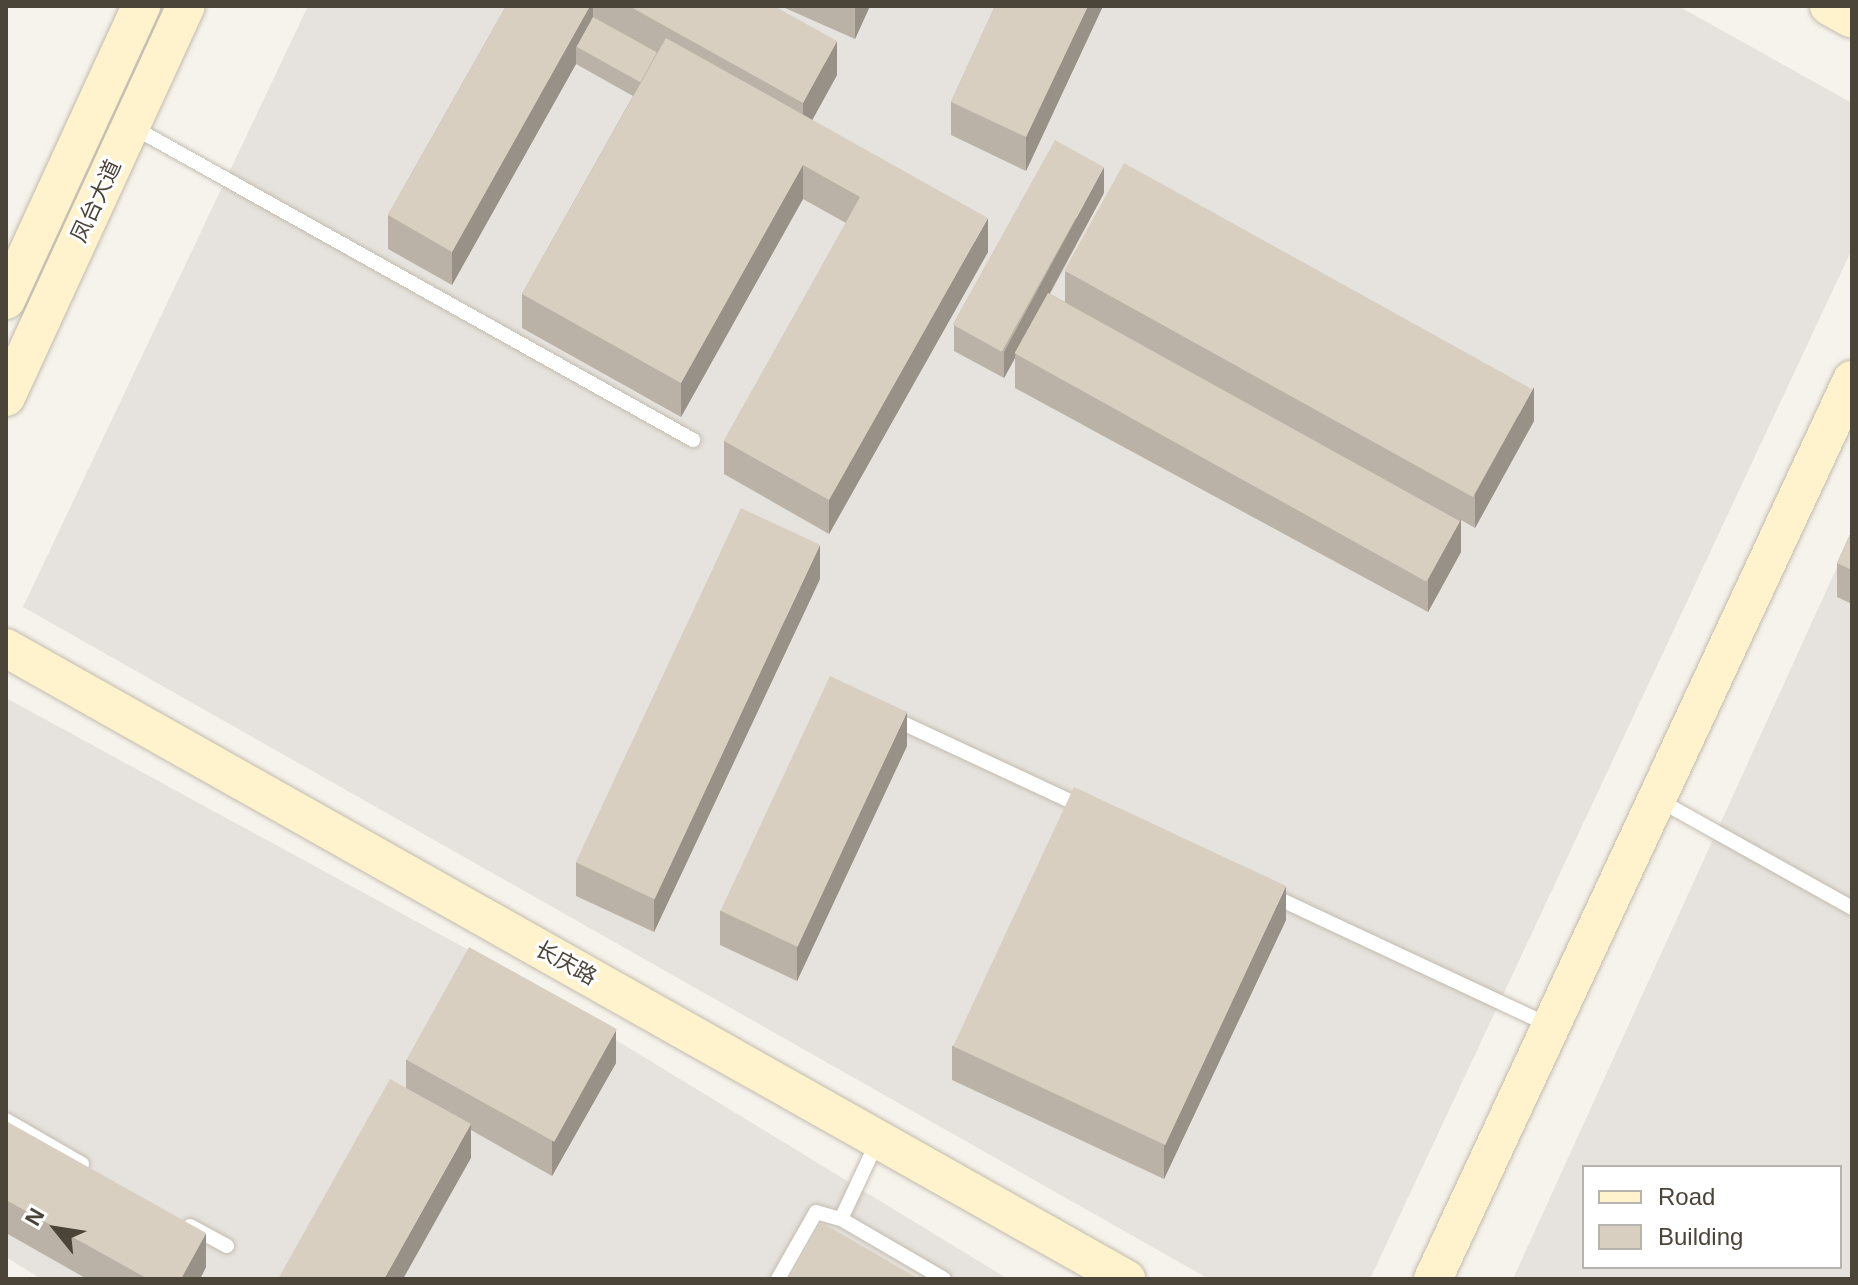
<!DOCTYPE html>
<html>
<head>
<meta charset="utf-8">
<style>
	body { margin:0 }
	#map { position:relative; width:1858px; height:1285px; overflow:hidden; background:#f6f3ec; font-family:Arial,"Noto Sans SC",sans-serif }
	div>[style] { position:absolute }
	.industrial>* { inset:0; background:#e6e2dd }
	.roads { filter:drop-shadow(0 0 2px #c2bbae) drop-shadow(0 0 2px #c2bbae) }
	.lane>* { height:14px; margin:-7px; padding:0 7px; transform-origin:7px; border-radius:7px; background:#fff }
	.secondary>* { height:38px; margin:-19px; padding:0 19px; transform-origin:19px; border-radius:19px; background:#fff3cd }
	.wall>* { inset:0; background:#bab2a6 }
	.shaded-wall>* { inset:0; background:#979187 }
	.building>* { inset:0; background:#d8cfc1; transform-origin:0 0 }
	span { translate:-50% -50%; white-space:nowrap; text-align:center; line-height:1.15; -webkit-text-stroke:6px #fff; paint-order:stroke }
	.street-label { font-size:22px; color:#4b4439 }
	.frame { position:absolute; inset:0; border:8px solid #4b4439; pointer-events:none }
	.legend { position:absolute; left:1582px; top:1165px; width:260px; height:104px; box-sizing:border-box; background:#fff; border:2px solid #b7b4b0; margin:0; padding:10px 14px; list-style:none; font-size:24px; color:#4b4439 }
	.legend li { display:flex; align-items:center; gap:16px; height:40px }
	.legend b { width:40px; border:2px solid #b7b4b0 }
	.north { position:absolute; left:16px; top:1189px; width:80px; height:80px; -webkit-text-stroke:6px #fff; paint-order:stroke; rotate:300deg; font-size:22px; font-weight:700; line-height:32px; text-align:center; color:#4b4439 }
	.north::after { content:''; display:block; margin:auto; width:28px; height:36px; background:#4b4439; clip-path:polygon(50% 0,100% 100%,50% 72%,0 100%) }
</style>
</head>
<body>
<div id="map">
	<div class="industrial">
		<i style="clip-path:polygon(308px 6px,1678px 6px,1852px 103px,1852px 249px,1370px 1279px,1209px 1279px,23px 607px)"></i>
		<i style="clip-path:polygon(evenodd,1852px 534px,1852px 1279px,1513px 1279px,1852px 534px,1584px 1167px,1840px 1167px,1840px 1267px,1584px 1267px,1584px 1167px)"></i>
		<i style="clip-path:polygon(6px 698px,465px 948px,1008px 1279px,41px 1279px,6px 1257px)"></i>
	</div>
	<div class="roads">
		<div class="lane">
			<i style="left:131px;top:126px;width:644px;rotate:29.19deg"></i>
			<i style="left:890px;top:717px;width:215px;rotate:25deg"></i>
			<i style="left:1657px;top:799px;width:223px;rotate:29.2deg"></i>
			<i style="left:1271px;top:895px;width:307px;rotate:25.1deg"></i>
			<i style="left:6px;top:1120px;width:88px;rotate:30.1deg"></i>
			<i style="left:841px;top:1219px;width:87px;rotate:-64.9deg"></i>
			<i style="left:190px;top:1226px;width:42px;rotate:28.4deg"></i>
			<i style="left:778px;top:1279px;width:77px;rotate:-60.4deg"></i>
			<i style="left:816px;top:1212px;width:26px;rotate:16deg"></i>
			<i style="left:841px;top:1219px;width:119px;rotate:30.2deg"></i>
		</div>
		<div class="secondary">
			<i style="left:1829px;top:6px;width:26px;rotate:29deg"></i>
			<i style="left:6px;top:300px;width:324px;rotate:-65.3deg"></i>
			<i style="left:6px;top:397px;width:430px;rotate:-65.3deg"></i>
			<i style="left:6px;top:648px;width:1286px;rotate:29.4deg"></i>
			<i style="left:1433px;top:1279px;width:992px;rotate:-65.01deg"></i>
		</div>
	</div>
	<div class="wall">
		<i style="clip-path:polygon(506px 6px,774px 6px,837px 75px,812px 120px,988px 252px,829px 534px,724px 474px,724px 441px,846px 223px,803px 199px,681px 417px,522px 328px,522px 294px,633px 96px,576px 64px,452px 285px,388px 249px,388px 215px)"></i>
		<i style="clip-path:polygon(785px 6px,870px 6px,855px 39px,785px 8px)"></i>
		<i style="clip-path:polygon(995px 6px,1103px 6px,1026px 171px,951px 135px,951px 102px)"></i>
		<i style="clip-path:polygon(1104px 193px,1050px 294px,1065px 302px,1065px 271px,1534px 421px,1475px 528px,1461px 520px,1461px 552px,1428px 612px,1015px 388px,1015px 358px,1004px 378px,954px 351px,954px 325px)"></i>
		<i style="clip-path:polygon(1852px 530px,1852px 604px,1837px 597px,1837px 563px)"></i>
		<i style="clip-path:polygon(820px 579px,654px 932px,576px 896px,576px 862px)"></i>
		<i style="clip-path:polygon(907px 746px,797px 981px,720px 945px,720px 911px)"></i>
		<i style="clip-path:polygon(1286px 920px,1164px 1179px,952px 1080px,952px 1046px)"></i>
		<i style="clip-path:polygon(406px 1060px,616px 1063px,552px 1176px,471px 1130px,471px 1158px,406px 1088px)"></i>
		<i style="clip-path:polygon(6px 1121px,206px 1267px,200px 1279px,87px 1279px,6px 1233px)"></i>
	</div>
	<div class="shaded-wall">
		<i style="clip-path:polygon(590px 6px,593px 6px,593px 34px,576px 47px,576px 64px,452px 285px,452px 252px)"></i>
		<i style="clip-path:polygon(855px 6px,870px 6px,855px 39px)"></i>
		<i style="clip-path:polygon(1088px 6px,1103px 6px,1026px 171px,1026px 137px)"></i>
		<i style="clip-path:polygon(837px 41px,837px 75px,803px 137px,803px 103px)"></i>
		<i style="clip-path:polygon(803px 165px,803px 199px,681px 417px,681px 383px)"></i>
		<i style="clip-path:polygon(1104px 167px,1104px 193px,1016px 355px,1015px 354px,1015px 358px,1004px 378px,1004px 352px)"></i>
		<i style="clip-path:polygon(988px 218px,988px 252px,829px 534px,829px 500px)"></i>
		<i style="clip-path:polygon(1534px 387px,1534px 421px,1475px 528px,1475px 494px)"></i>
		<i style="clip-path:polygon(1461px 519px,1461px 552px,1428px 612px,1428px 579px)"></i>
		<i style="clip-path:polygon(820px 545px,820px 579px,654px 932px,654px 899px)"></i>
		<i style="clip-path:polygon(907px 712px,907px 746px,797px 981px,797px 947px)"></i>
		<i style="clip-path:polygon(1286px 886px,1286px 920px,1164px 1179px,1164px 1146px)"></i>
		<i style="clip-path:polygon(616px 1030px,616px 1063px,552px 1176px,552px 1142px)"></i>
		<i style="clip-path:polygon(471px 1124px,471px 1158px,403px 1279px,384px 1279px)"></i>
		<i style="clip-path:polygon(206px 1233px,206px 1267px,200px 1279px,181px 1279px)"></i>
	</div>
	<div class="building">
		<i style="clip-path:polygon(506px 6px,590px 6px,452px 252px,388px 215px)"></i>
		<i style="clip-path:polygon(629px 6px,774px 6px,837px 41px,803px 103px)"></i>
		<i style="clip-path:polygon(995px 6px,1088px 6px,1026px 137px,951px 102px)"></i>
		<i style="left:593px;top:17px;width:73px;height:34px;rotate:29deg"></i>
		<i style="clip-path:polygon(666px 38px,988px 218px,829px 500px,724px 441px,860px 197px,803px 165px,681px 383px,522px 294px)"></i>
		<i style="left:1055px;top:140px;width:56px;height:211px;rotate:29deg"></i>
		<i style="left:1124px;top:163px;width:467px;height:123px;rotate:29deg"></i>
		<i style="left:1048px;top:293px;width:471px;height:69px;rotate:29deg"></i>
		<i style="left:741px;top:508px;width:87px;height:391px;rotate:25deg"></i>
		<i style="clip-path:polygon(1852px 530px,1852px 570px,1837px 563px)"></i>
		<i style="left:830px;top:676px;width:85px;height:259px;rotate:25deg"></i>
		<i style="left:1074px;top:787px;width:234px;height:286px;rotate:25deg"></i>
		<i style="left:469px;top:947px;width:169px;height:129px;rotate:29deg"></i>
		<i style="clip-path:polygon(390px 1079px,471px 1124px,384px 1279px,278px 1279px)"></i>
		<i style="clip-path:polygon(6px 1121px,206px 1233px,181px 1279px,148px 1279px,6px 1200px)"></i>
		<i style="clip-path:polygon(821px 1222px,919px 1279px,788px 1279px)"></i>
	</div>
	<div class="street-label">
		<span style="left:96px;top:201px;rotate:-65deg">凤台大道</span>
		<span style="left:566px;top:963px;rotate:29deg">长庆路</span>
	</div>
	<div class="frame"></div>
	<ul class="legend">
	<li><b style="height:10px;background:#fff3cd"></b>Road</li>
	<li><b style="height:22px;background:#d8cfc1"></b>Building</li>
	</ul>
	<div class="north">N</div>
</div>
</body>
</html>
